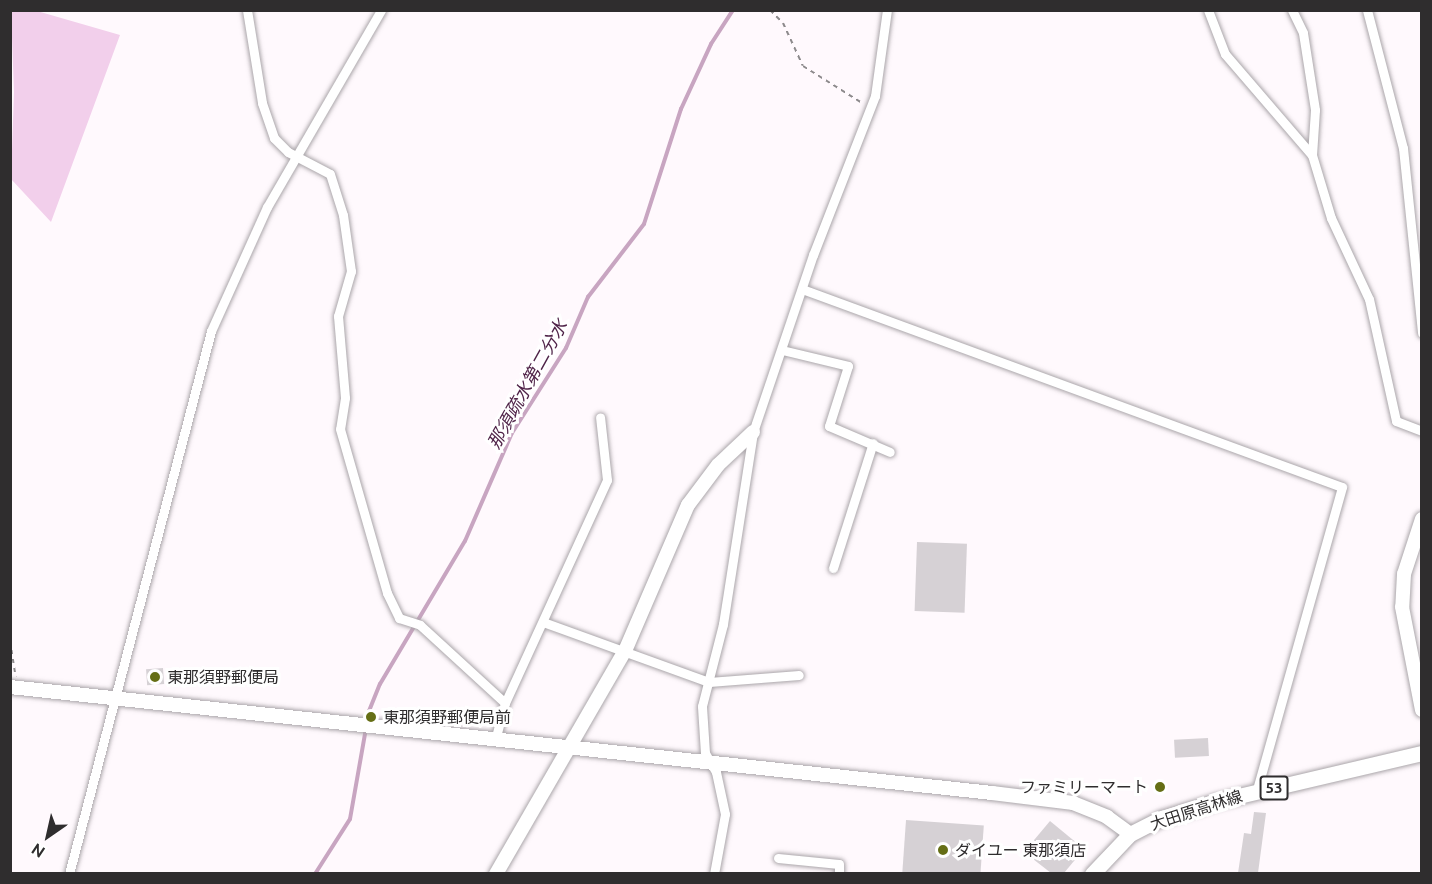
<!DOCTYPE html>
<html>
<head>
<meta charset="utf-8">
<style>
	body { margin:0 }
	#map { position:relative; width:1432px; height:884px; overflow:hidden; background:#fff9fd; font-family:Ubuntu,"Noto Sans JP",sans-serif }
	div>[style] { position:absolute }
	.green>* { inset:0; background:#f2cfeb }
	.stream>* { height:4px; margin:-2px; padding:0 2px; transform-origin:2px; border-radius:2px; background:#c8a5c1 }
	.building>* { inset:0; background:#d6d1d5; transform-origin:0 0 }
	.path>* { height:2px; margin-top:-1px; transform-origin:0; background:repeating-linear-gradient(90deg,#8d8a8c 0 4.5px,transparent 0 9px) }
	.roads { filter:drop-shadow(0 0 2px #aba6aa) drop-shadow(0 0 2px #aba6aa) }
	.street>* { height:9px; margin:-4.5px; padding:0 4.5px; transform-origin:4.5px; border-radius:4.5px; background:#fff }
	.secondary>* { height:14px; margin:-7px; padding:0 7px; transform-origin:7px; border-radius:7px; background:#fff }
	.primary>* { height:15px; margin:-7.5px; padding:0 7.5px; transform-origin:7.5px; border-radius:7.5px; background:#fff }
	.dots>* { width:16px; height:16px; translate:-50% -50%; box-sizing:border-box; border:3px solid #fff; border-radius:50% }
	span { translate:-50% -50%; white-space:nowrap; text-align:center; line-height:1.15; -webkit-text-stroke:6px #fff; paint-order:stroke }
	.shield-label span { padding:2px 4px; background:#fff; border:2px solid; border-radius:4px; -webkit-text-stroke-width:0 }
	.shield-label { font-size:15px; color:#2f2d2e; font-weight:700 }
	.poi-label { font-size:16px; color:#2f2d2e }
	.left { translate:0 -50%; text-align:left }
	.right { translate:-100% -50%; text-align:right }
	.street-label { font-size:16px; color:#2f2d2e }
	.water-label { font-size:18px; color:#502449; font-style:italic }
	.frame { position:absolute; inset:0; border:12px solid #2f2d2e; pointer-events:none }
	.north { position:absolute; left:18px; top:806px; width:60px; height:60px; -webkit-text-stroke:4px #fff; paint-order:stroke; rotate:214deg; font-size:16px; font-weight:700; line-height:24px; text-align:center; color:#2f2d2e }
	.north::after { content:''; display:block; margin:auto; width:21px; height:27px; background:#2f2d2e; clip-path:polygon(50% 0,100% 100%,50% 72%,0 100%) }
</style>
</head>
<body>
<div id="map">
	<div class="green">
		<i style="clip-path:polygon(11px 10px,37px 11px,120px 35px,51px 222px,11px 179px,14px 92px)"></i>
	</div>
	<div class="stream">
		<i style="left:315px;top:874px;width:65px;rotate:-57.5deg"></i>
		<i style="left:350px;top:819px;width:110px;rotate:-80deg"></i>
		<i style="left:369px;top:711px;width:29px;rotate:-68deg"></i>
		<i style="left:380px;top:684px;width:166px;rotate:-59.3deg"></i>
		<i style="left:465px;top:541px;width:118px;rotate:-66.5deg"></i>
		<i style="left:512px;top:433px;width:101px;rotate:-57.6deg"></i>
		<i style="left:566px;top:348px;width:56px;rotate:-66.7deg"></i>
		<i style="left:588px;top:297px;width:92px;rotate:-52.5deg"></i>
		<i style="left:644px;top:224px;width:121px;rotate:-72.2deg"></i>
		<i style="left:681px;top:109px;width:72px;rotate:-65.2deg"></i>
		<i style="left:711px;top:44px;width:40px;rotate:-57.1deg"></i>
	</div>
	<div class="building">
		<i style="left:917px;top:542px;width:50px;height:69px;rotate:2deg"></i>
		<i style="left:163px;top:668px;width:16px;height:17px;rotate:86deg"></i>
		<i style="left:1208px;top:738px;width:18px;height:34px;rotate:87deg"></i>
		<i style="clip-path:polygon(1254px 812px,1266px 813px,1258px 873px,1238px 873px,1244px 833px,1251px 834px)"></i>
		<i style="left:906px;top:820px;width:78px;height:53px;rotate:4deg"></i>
		<i style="clip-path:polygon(1050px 821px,1084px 849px,1064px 873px,1051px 873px,1024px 852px)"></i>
	</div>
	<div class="path">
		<i style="left:770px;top:10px;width:18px;rotate:45deg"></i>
		<i style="left:783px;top:23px;width:47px;rotate:65.1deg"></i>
		<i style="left:803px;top:66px;width:70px;rotate:32.1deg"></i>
		<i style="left:10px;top:641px;width:36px;rotate:81deg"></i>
	</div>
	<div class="roads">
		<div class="street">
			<i style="left:247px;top:10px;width:94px;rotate:80.8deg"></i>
			<i style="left:262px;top:103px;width:37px;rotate:71deg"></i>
			<i style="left:274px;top:138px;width:20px;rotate:45deg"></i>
			<i style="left:288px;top:152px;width:47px;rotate:27.6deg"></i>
			<i style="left:330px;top:174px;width:43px;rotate:72.4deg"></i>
			<i style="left:343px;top:215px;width:57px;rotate:81.9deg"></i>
			<i style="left:351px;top:271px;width:47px;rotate:106.1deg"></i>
			<i style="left:338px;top:316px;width:82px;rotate:85.1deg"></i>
			<i style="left:345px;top:398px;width:31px;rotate:99deg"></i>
			<i style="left:340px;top:429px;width:171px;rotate:74deg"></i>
			<i style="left:387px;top:593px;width:28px;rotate:64deg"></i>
			<i style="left:399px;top:618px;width:22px;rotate:18deg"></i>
			<i style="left:420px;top:625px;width:115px;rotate:42.5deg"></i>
			<i style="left:505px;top:703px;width:39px;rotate:105deg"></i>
			<i style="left:1208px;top:10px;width:47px;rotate:68.9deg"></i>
			<i style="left:1225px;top:54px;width:133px;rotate:49.3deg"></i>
			<i style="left:1312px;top:155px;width:66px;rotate:73.2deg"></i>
			<i style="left:1331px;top:218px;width:89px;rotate:64.9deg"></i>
			<i style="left:1369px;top:299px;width:125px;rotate:77.5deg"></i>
			<i style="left:1396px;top:421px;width:28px;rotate:21deg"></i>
			<i style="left:1292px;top:10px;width:25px;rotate:64deg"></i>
			<i style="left:1303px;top:33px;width:78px;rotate:81.1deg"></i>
			<i style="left:1315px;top:110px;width:45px;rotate:93.8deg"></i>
			<i style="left:1367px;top:10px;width:143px;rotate:75.4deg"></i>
			<i style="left:1403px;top:148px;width:186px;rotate:84.1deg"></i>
			<i style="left:802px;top:289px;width:575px;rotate:20.14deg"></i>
			<i style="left:1342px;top:487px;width:317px;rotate:105.7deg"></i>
			<i style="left:782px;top:350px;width:68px;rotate:13.6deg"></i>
			<i style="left:848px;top:366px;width:63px;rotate:107.6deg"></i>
			<i style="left:829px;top:426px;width:66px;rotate:23.1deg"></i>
			<i style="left:833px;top:568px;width:131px;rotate:-72.3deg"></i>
			<i style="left:543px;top:622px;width:177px;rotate:19.9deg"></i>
			<i style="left:709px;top:682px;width:90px;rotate:-4.4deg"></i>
			<i style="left:505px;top:703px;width:245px;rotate:-65.4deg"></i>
			<i style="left:607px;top:480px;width:63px;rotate:-96.3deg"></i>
			<i style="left:778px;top:858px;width:61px;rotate:5.6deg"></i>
			<i style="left:839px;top:864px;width:10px;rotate:90deg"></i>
			<i style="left:69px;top:874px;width:561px;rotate:-75.34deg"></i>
			<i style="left:211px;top:331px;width:136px;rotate:-65.7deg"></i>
			<i style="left:267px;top:207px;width:228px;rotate:-59.9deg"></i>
			<i style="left:714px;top:874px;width:61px;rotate:-79.6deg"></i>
			<i style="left:725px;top:814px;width:43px;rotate:-102.1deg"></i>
			<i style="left:716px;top:772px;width:22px;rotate:-120deg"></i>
			<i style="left:705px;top:753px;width:47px;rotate:-93.7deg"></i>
			<i style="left:702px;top:706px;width:85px;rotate:-75.6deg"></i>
			<i style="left:723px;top:624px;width:194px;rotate:-81.1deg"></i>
			<i style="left:753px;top:432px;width:187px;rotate:-71.3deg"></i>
			<i style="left:813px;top:255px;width:171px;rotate:-68.7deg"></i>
			<i style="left:875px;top:96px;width:87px;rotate:-82.1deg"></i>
		</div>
		<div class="secondary">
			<i style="left:1422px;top:519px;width:58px;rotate:108.1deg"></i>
			<i style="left:1404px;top:574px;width:33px;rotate:93deg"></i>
			<i style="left:1402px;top:607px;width:105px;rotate:79deg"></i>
			<i style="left:10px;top:687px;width:988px;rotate:6.16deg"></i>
			<i style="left:992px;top:793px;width:82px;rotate:7deg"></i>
			<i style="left:1073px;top:803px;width:37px;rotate:22deg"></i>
			<i style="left:1107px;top:817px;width:29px;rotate:36deg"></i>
			<i style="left:496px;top:874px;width:258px;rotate:-60deg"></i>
			<i style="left:625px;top:651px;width:159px;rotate:-66.7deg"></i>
			<i style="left:688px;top:505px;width:50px;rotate:-53.1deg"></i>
			<i style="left:718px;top:465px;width:48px;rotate:-43.3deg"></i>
		</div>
		<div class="primary">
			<i style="left:1092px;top:874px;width:55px;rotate:-46.5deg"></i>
			<i style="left:1130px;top:834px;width:36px;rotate:-27deg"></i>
			<i style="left:1162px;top:818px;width:58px;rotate:-17.2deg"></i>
			<i style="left:1217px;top:801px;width:211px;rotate:-13.2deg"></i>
		</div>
	</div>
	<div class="dots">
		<i style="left:155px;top:677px;background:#656e15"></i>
		<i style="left:371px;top:717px;background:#656e15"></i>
		<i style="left:1160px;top:787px;background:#656e15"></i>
		<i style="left:943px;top:850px;background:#656e15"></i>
	</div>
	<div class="shield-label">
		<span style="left:1274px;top:788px">53</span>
	</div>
	<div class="poi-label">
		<span class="left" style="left:167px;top:677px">東那須野郵便局</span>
		<span class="left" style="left:383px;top:717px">東那須野郵便局前</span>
		<span class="right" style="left:1148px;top:787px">ファミリーマート</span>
		<span class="left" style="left:955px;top:850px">ダイユー 東那須店</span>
	</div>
	<div class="street-label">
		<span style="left:1196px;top:810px;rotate:-18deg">大田原高林線</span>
	</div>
	<div class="water-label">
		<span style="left:527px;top:384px;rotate:-61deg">那須疏水第二分水</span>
	</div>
	<div class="frame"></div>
	<div class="north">N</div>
</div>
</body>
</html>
